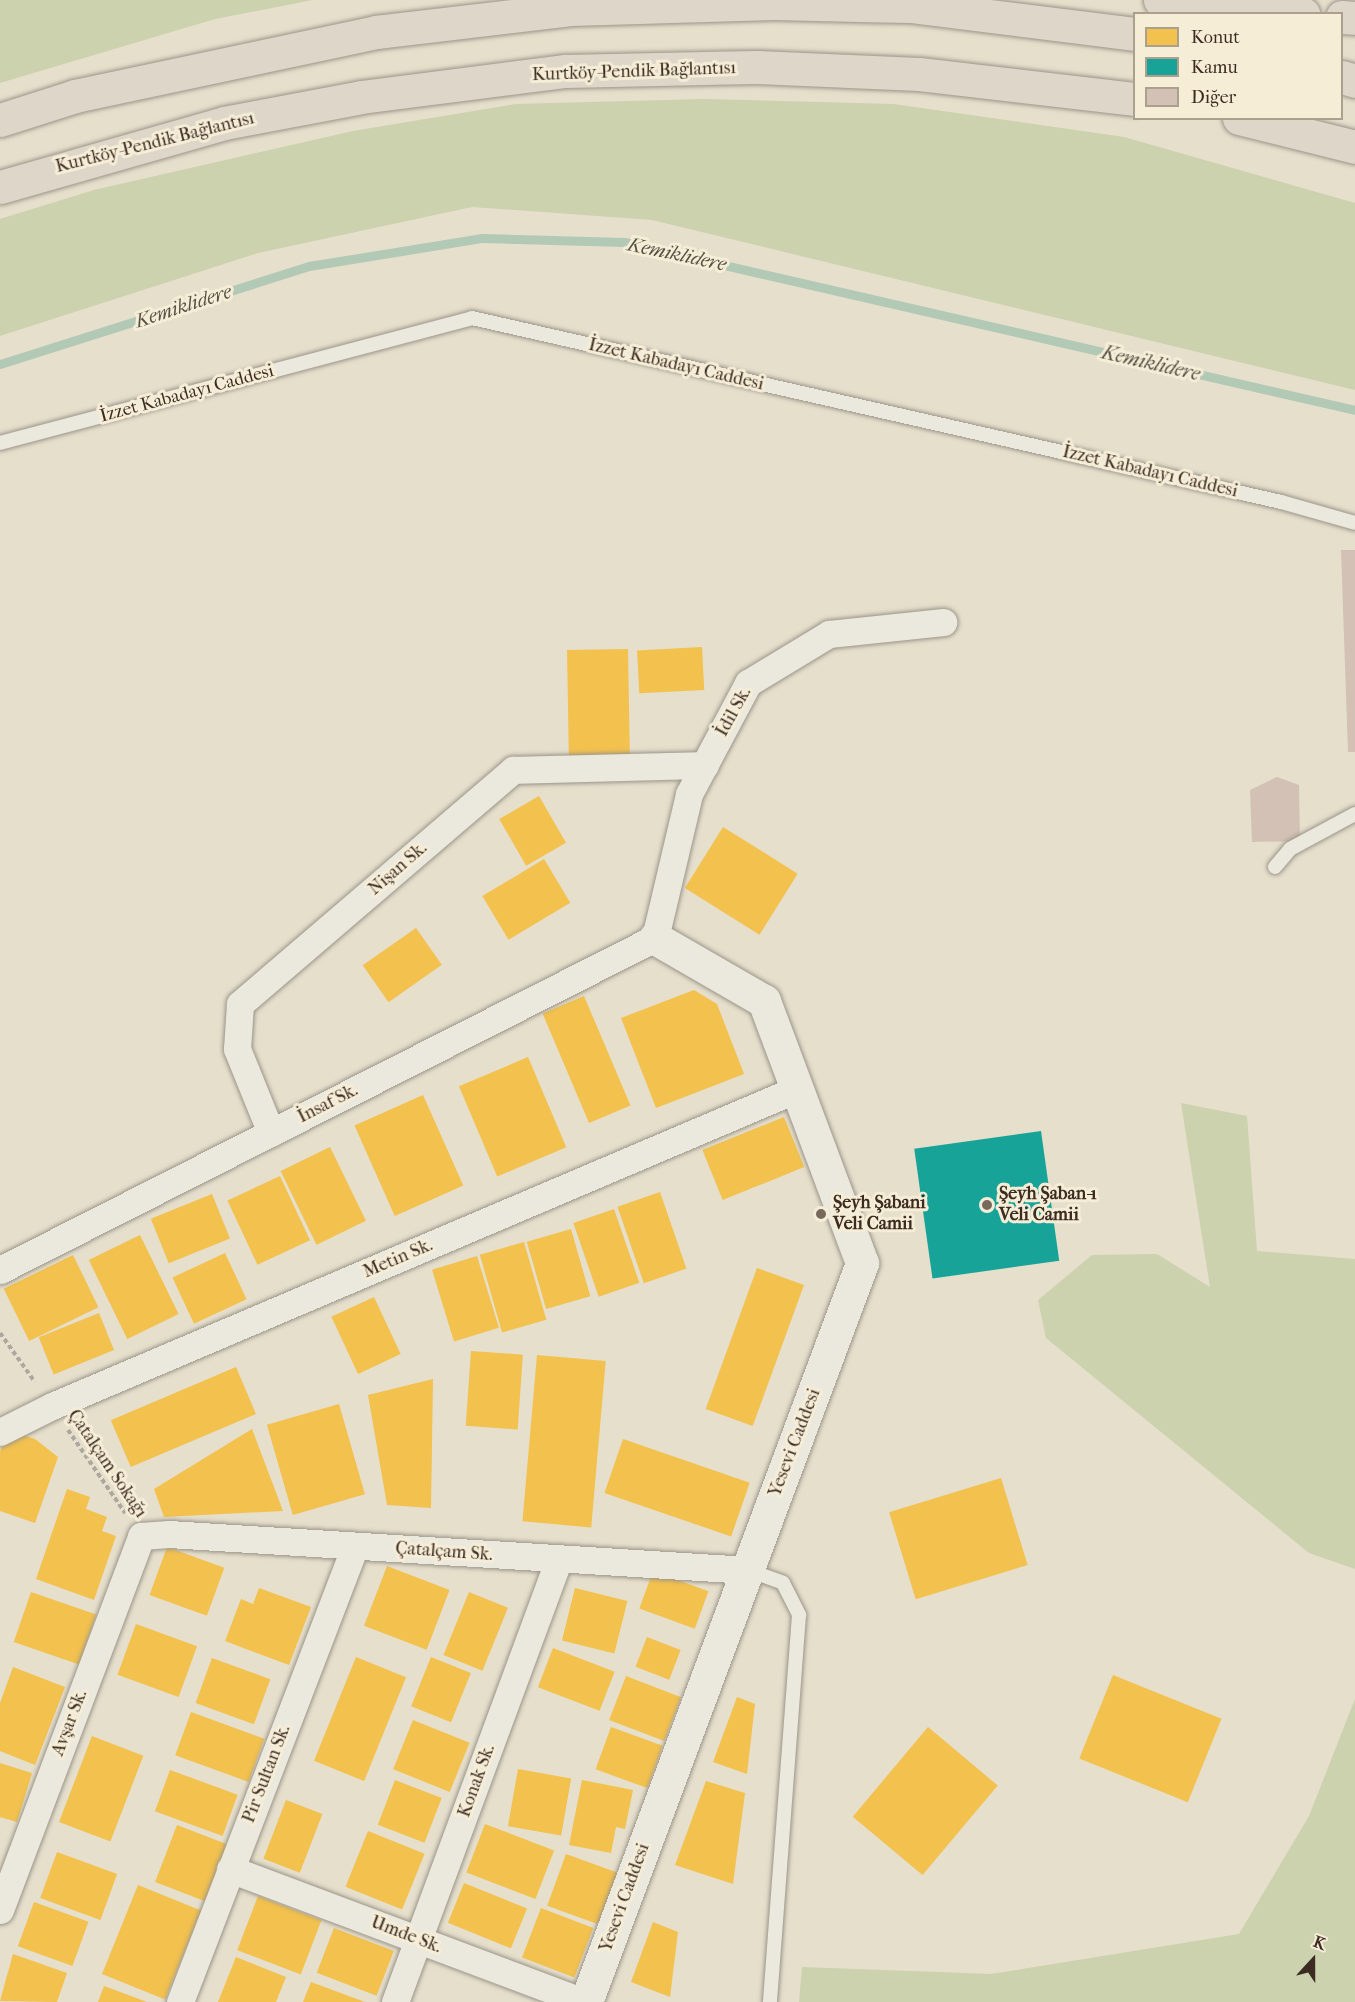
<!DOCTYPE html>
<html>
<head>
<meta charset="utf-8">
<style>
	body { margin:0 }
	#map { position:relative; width:1355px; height:2002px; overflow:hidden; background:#e6dfcc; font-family:"IM FELL French Canon",serif }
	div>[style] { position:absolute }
	.green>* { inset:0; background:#ccd1ae }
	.homes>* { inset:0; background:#f2c14e; transform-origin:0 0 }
	.public>* { inset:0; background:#17a398; transform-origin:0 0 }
	.stream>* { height:9px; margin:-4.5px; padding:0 4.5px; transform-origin:4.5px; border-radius:4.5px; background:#b2c9b6 }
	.building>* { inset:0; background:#d2c1b4 }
	.path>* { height:4px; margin-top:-2px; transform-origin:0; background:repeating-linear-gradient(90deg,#aca79f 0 4.5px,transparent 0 7.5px) }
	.roads { filter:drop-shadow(0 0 2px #9b9589) drop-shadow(0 0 2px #9b9589) }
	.service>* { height:14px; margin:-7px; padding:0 7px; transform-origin:7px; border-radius:7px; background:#ebe8de }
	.minor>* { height:27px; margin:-13.5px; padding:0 13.5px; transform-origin:13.5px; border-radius:13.5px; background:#ebe8de }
	.tertiary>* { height:33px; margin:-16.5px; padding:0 16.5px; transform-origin:16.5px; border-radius:16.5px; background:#ebe8de }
	.motorway>* { height:33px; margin:-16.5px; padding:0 16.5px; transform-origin:16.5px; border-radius:16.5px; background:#ded7c9 }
	.dots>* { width:16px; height:16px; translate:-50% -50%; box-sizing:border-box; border:3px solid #f6edd7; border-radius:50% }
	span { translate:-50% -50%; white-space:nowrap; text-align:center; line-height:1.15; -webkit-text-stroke:6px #f6edd7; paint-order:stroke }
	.street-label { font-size:18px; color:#3b2b21 }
	.poi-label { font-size:18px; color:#3b2b21; font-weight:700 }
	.left { translate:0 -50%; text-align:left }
	.water-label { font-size:20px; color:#535044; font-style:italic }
	.legend { position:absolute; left:1133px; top:12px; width:210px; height:108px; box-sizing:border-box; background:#f6edd7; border:2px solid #ab9f8e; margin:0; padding:8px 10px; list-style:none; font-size:18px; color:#3b2b21 }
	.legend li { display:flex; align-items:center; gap:12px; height:30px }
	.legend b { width:30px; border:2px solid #ab9f8e }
	.north { position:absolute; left:1283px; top:1930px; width:60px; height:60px; -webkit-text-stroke:4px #f6edd7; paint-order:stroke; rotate:21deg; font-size:16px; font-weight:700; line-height:24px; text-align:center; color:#3b2b21 }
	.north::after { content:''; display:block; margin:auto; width:21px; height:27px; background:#3b2b21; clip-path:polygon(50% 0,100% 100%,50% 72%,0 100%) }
</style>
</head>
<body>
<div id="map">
	<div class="green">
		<i style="clip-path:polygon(0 0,313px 0,215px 19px,0 83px)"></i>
		<i style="clip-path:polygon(703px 99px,893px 104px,1124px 137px,1355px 203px,1355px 390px,652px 220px,472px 207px,258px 253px,0 336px,0 219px,94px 190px,353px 131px,516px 104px)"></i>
		<i style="clip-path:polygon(1181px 1103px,1247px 1116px,1257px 1251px,1355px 1259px,1355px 1569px,1309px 1553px,1046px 1338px,1038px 1300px,1092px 1255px,1157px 1254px,1210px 1287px)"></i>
		<i style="clip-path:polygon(1355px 1699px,1355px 2002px,799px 2002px,802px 1967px,991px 1974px,1239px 1934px,1309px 1816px)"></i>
	</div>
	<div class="homes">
		<i style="left:702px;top:647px;width:43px;height:65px;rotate:87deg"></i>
		<i style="left:628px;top:649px;width:108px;height:61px;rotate:89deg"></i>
		<i style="left:539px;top:796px;width:54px;height:46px;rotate:60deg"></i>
		<i style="left:723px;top:827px;width:88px;height:72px;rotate:32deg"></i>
		<i style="left:544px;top:859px;width:51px;height:72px;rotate:59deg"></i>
		<i style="left:416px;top:928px;width:45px;height:65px;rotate:55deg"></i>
		<i style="clip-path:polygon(694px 990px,717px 1004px,744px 1074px,656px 1108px,621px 1018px)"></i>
		<i style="left:584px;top:996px;width:119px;height:45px;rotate:67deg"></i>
		<i style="left:528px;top:1057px;width:98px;height:75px;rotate:67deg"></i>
		<i style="left:423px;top:1095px;width:99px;height:75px;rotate:66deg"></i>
		<i style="left:784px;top:1117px;width:54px;height:88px;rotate:68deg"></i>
		<i style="left:330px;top:1147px;width:82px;height:55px;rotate:64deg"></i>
		<i style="left:280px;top:1176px;width:71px;height:58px;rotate:65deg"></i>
		<i style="left:660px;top:1192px;width:81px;height:45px;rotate:71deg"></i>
		<i style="left:212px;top:1194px;width:48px;height:66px;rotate:68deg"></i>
		<i style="left:614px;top:1209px;width:78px;height:43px;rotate:71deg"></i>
		<i style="left:571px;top:1229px;width:70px;height:46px;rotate:74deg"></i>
		<i style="left:140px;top:1235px;width:88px;height:57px;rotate:64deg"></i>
		<i style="left:524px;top:1242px;width:81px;height:46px;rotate:74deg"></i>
		<i style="left:225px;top:1253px;width:51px;height:58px;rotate:65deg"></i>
		<i style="left:73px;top:1255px;width:58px;height:77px;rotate:64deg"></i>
		<i style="left:477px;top:1256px;width:75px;height:47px;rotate:73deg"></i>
		<i style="left:757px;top:1268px;width:50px;height:150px;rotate:20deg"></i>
		<i style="left:374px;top:1297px;width:63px;height:47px;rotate:65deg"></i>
		<i style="left:99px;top:1313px;width:40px;height:65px;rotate:68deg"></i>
		<i style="left:471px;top:1351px;width:52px;height:75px;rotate:4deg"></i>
		<i style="left:537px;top:1355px;width:69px;height:167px;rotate:5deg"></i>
		<i style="left:236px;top:1367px;width:51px;height:136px;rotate:67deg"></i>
		<i style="clip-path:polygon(433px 1379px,431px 1508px,387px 1505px,368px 1395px)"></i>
		<i style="left:339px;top:1404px;width:94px;height:75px;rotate:74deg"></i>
		<i style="clip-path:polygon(252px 1429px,283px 1511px,164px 1517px,154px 1489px)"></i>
		<i style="clip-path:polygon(8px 1430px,35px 1439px,58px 1457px,35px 1523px,0 1511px,0 1452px)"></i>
		<i style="left:623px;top:1439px;width:134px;height:57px;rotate:19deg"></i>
		<i style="left:1001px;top:1478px;width:91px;height:117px;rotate:73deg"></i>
		<i style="clip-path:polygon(67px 1489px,90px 1497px,86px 1509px,107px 1517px,102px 1531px,116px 1536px,94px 1600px,36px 1579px)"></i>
		<i style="left:167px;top:1547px;width:61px;height:51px;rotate:20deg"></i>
		<i style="left:387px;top:1566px;width:67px;height:64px;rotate:21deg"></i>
		<i style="left:653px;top:1571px;width:59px;height:40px;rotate:20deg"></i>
		<i style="clip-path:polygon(259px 1588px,311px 1607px,289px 1665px,225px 1641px,241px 1599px,253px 1604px)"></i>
		<i style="left:575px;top:1588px;width:54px;height:54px;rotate:14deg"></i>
		<i style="left:31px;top:1592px;width:69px;height:53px;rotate:19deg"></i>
		<i style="left:469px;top:1592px;width:42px;height:68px;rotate:22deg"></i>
		<i style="left:136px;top:1624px;width:65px;height:54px;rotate:20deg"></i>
		<i style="left:647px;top:1637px;width:36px;height:32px;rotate:21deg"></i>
		<i style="left:553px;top:1648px;width:66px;height:42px;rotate:21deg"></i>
		<i style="left:356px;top:1657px;width:54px;height:112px;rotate:22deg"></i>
		<i style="left:431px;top:1657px;width:43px;height:53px;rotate:22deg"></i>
		<i style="left:212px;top:1658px;width:62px;height:48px;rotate:20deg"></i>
		<i style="clip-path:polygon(13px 1667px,65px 1687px,35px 1765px,0 1751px,0 1703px)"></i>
		<i style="left:1113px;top:1675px;width:117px;height:90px;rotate:22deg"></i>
		<i style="left:626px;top:1676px;width:59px;height:47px;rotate:21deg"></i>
		<i style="clip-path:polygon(737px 1697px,755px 1704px,747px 1774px,713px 1762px)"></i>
		<i style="left:191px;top:1712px;width:78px;height:46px;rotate:20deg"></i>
		<i style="left:413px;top:1720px;width:61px;height:53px;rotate:22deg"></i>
		<i style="left:611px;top:1727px;width:55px;height:45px;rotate:20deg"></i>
		<i style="left:928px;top:1727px;width:91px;height:117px;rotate:40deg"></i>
		<i style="left:92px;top:1736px;width:55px;height:92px;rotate:21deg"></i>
		<i style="clip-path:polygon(0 1763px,32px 1773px,17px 1822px,0 1817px)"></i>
		<i style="left:518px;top:1769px;width:54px;height:58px;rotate:10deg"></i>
		<i style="left:170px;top:1770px;width:72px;height:44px;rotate:20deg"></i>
		<i style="left:395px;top:1780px;width:50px;height:48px;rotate:21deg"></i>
		<i style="clip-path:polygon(582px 1780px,633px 1790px,625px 1829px,616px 1827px,611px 1853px,569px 1845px)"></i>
		<i style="clip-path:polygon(706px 1781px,745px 1793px,733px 1884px,675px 1865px)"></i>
		<i style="left:286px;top:1800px;width:39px;height:63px;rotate:21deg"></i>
		<i style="left:485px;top:1824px;width:74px;height:52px;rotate:21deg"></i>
		<i style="left:177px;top:1825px;width:57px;height:61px;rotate:21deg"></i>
		<i style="left:368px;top:1831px;width:61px;height:60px;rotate:22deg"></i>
		<i style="left:57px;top:1852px;width:64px;height:49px;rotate:20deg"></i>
		<i style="left:566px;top:1854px;width:55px;height:55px;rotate:20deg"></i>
		<i style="left:464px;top:1883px;width:68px;height:43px;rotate:22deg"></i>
		<i style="left:138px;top:1885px;width:68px;height:96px;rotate:22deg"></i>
		<i style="left:258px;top:1896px;width:68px;height:58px;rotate:21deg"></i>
		<i style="left:34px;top:1902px;width:58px;height:47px;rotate:20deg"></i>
		<i style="left:541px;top:1908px;width:56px;height:53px;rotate:21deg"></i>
		<i style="clip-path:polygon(653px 1922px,678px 1932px,670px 1997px,631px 1982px)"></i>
		<i style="left:334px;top:1928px;width:64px;height:48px;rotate:21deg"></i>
		<i style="clip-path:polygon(13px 1954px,67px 1973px,57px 2002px,0 2001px)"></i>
		<i style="clip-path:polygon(236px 1957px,286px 1977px,276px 2002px,218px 2002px)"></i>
		<i style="clip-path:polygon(311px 1982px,365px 2002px,303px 2002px)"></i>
		<i style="clip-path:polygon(104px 1986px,147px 2002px,98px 2002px)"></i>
	</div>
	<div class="public">
		<i style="left:1041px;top:1131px;width:131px;height:128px;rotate:82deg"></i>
	</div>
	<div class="stream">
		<i style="left:0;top:364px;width:324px;rotate:-17.6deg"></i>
		<i style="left:309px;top:266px;width:174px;rotate:-9.2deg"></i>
		<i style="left:481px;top:238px;width:143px;rotate:1.6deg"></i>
		<i style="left:624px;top:242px;width:750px;rotate:12.94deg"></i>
	</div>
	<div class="building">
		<i style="clip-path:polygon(1341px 550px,1355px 550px,1355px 752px,1348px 752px)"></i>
		<i style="clip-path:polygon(1277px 777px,1299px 785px,1300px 841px,1252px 842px,1250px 790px)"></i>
	</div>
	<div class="path">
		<i style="left:0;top:1333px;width:60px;rotate:54.5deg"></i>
		<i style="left:68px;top:1430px;width:101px;rotate:55.5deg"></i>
	</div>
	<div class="roads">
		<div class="service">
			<i style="left:0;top:443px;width:488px;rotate:-14.8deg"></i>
			<i style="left:472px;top:318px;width:830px;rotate:12.81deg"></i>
			<i style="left:1281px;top:502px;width:77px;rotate:15.8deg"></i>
			<i style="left:1275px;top:867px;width:23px;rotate:-50deg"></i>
			<i style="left:1290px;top:849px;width:74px;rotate:-28.3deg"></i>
			<i style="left:748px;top:1570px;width:37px;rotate:20deg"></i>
			<i style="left:783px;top:1583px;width:36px;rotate:63deg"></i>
			<i style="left:799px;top:1615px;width:388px;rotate:94.3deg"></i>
		</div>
		<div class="minor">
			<i style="left:271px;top:1133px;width:91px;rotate:-112deg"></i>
			<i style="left:237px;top:1049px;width:45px;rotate:-86.2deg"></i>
			<i style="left:240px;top:1004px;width:360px;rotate:-40.6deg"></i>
			<i style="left:513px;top:770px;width:192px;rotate:-1.5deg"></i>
			<i style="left:0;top:1270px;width:734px;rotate:-26.88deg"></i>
			<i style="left:655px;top:938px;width:148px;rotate:-76.7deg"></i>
			<i style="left:689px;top:794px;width:126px;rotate:-62deg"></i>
			<i style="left:748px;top:683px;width:95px;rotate:-31.2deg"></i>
			<i style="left:829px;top:634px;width:115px;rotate:-6deg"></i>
			<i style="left:0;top:1432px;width:58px;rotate:-26.6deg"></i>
			<i style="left:52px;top:1406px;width:810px;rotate:-23.05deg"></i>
			<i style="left:230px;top:1869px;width:377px;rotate:20.6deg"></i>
			<i style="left:0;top:1910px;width:400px;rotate:-69.3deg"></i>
			<i style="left:141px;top:1536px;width:28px;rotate:-4deg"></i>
			<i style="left:169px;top:1534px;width:580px;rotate:3.56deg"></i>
			<i style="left:180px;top:2002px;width:488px;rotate:-69deg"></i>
			<i style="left:395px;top:2002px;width:472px;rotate:-69.7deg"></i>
		</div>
		<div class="tertiary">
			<i style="left:586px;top:2002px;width:789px;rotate:-69.52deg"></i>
			<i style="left:862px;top:1263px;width:280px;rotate:-110.5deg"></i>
			<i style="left:764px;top:1001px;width:126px;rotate:-150deg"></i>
		</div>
		<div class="motorway">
			<i style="left:1160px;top:0;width:144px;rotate:5.6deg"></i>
			<i style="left:1342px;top:17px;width:13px;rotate:4deg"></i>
			<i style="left:1342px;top:77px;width:14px;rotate:17deg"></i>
			<i style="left:1239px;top:118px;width:120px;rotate:14deg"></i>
			<i style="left:0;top:120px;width:79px;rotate:-17.7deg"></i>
			<i style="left:75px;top:96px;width:308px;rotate:-12deg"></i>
			<i style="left:376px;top:32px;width:196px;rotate:-6.7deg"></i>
			<i style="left:571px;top:9px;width:203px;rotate:-1.7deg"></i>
			<i style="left:774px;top:3px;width:136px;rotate:1.3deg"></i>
			<i style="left:910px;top:6px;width:226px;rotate:7.1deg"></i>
			<i style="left:0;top:187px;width:233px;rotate:-15.9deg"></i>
			<i style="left:224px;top:123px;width:139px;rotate:-10.7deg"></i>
			<i style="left:361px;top:97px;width:206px;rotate:-7.3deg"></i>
			<i style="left:565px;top:71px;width:192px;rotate:-1.2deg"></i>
			<i style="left:757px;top:67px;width:162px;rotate:2.5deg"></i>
			<i style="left:919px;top:74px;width:216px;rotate:6.6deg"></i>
		</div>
	</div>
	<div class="dots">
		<i style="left:987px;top:1205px;background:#776a5d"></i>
		<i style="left:821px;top:1214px;background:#776a5d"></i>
	</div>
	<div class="street-label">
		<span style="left:634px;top:72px;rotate:-2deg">Kurtköy-Pendik Bağlantısı</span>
		<span style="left:155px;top:143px;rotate:-14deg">Kurtköy-Pendik Bağlantısı</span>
		<span style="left:676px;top:365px;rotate:13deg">İzzet Kabadayı Caddesi</span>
		<span style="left:187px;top:394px;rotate:-15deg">İzzet Kabadayı Caddesi</span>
		<span style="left:1150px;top:472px;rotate:13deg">İzzet Kabadayı Caddesi</span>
		<span style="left:734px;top:712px;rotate:-61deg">İdil Sk.</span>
		<span style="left:398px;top:869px;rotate:-41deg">Nişan Sk.</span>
		<span style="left:328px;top:1104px;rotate:-27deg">İnsaf Sk.</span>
		<span style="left:398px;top:1259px;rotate:-23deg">Metin Sk.</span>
		<span style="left:795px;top:1443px;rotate:-69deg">Yesevi Caddesi</span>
		<span style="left:107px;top:1464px;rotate:56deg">Çatalçam Sokağı</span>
		<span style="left:444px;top:1552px;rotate:4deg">Çatalçam Sk.</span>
		<span style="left:70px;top:1723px;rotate:-69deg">Avşar Sk.</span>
		<span style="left:267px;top:1774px;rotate:-69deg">Pir Sultan Sk.</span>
		<span style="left:477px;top:1781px;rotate:-70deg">Konak Sk.</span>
		<span style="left:625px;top:1898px;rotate:-70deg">Yesevi Caddesi</span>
		<span style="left:406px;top:1935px;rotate:21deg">Umde Sk.</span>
	</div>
	<div class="poi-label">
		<span class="left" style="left:999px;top:1205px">Şeyh Şaban-ı<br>Veli Camii</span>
		<span class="left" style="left:833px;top:1214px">Şeyh Şabani<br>Veli Camii</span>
	</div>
	<div class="water-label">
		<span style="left:677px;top:254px;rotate:12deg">Kemiklidere</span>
		<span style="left:183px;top:306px;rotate:-18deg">Kemiklidere</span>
		<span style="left:1151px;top:363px;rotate:13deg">Kemiklidere</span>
	</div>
	<ul class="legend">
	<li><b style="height:16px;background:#f2c14e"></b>Konut</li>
	<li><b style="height:16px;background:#17a398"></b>Kamu</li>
	<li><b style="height:16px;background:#d2c1b4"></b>Diğer</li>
	</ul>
	<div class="north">K</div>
</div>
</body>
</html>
